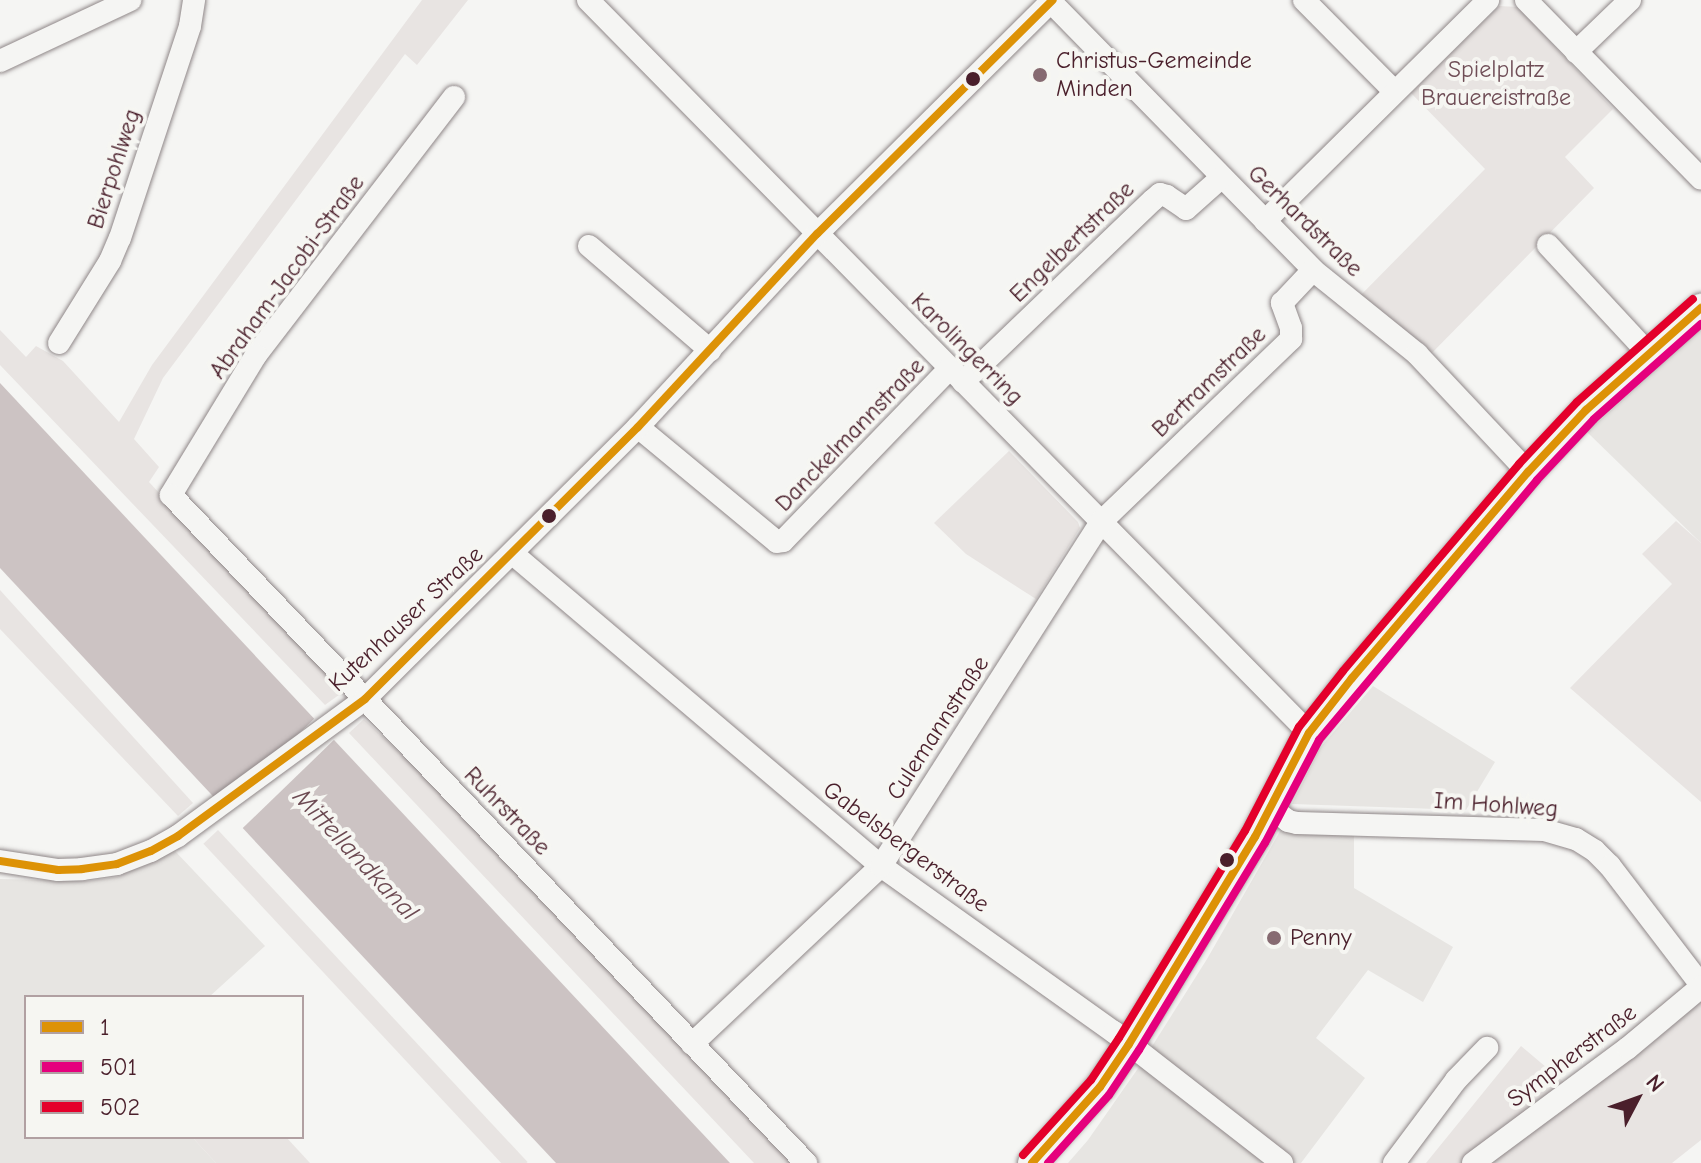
<!DOCTYPE html>
<html>
<head>
<meta charset="utf-8">
<style>
	body { margin:0 }
	#map { position:relative; width:1701px; height:1163px; overflow:hidden; background:#f5f5f3; font-family:"Comic Neue",sans-serif }
	div>[style] { position:absolute }
	.built>* { inset:0; background:#e7e5e2 }
	.green>* { inset:0; background:#e8e4e2; transform-origin:0 0 }
	.water>* { inset:0; background:#ccc3c3 }
	.pier>* { inset:0; background:#f5f5f3; transform-origin:0 0 }
	.roads { filter:drop-shadow(0 0 2px #8f8788) drop-shadow(0 0 2px #8f8788) }
	.minor>* { height:22px; margin:-11px; padding:0 11px; transform-origin:11px; border-radius:11px; background:#f5f5f3 }
	.major>* { height:28px; margin:-14px; padding:0 14px; transform-origin:14px; border-radius:14px; background:#f5f5f3 }
	.bus-1>* { height:8px; margin:-4px; padding:0 4px; transform-origin:4px; border-radius:4px; background:#dd9206 }
	.bus-2>* { height:8px; margin:-4px; padding:0 4px; transform-origin:4px; border-radius:4px; background:#e5007d }
	.bus-3>* { height:8px; margin:-4px; padding:0 4px; transform-origin:4px; border-radius:4px; background:#e4002b }
	.dots>* { width:22px; height:22px; translate:-50% -50%; box-sizing:border-box; border:4px solid #f6f6f2; border-radius:50% }
	span { translate:-50% -50%; white-space:nowrap; text-align:center; line-height:1.15; -webkit-text-stroke:8px #f6f6f2; paint-order:stroke }
	.poi-label { font-size:24px; color:#4a1f2b }
	.left { translate:0 -50%; text-align:left }
	.park-label { font-size:24px; color:#6f4d56 }
	.street-label { font-size:24px; color:#4a1f2b }
	.water-label { font-size:26px; color:#6c4a52; font-style:italic }
	.legend { position:absolute; left:24px; top:995px; width:280px; height:144px; box-sizing:border-box; background:#f6f6f2; border:2px solid #b1a0a2; margin:0; padding:10px 14px; list-style:none; font-size:24px; color:#4a1f2b }
	.legend li { display:flex; align-items:center; gap:16px; height:40px }
	.legend b { width:40px; border:2px solid #b1a0a2 }
	.north { position:absolute; left:1597px; top:1059px; width:80px; height:80px; -webkit-text-stroke:6px #f6f6f2; paint-order:stroke; rotate:49deg; font-size:22px; font-weight:700; line-height:32px; text-align:center; color:#4a1f2b }
	.north::after { content:''; display:block; margin:auto; width:28px; height:36px; background:#4a1f2b; clip-path:polygon(50% 0,100% 100%,50% 72%,0 100%) }
</style>
</head>
<body>
<div id="map">
	<div class="built">
		<i style="clip-path:polygon(1701px 329px,1701px 543px,1587px 432px)"></i>
		<i style="clip-path:polygon(1373px 686px,1495px 762px,1466px 810px,1292px 804px,1320px 748px)"></i>
		<i style="clip-path:polygon(1283px 826px,1354px 830px,1354px 888px,1453px 947px,1423px 1002px,1368px 970px,1316px 1038px,1365px 1078px,1301px 1163px,1068px 1163px,1088px 1140px,1139px 1067px,1207px 959px)"></i>
		<i style="clip-path:polygon(175px 851px,265px 946px,209px 997px,26px 997px,26px 1137px,192px 1137px,216px 1163px,0 1163px,0 879px,88px 881px,117px 877px)"></i>
	</div>
	<div class="green">
		<i style="clip-path:polygon(422px 0,468px 0,417px 65px,405px 54px,163px 378px,134px 439px,159px 467px,149px 482px,343px 692px,325px 705px,0 365px,0 330px,26px 357px,36px 346px,63px 361px,119px 422px,152px 365px)"></i>
		<i style="clip-path:polygon(1499px 6px,1518px 7px,1613px 109px,1565px 157px,1594px 188px,1427px 358px,1356px 300px,1485px 169px,1411px 93px)"></i>
		<i style="clip-path:polygon(1009px 451px,1078px 522px,1080px 528px,1036px 599px,966px 554px,934px 523px)"></i>
		<i style="clip-path:polygon(1676px 521px,1701px 543px,1701px 802px,1570px 688px,1672px 584px,1642px 554px)"></i>
		<i style="clip-path:polygon(0 590px,193px 803px,178px 816px,0 629px)"></i>
		<i style="clip-path:polygon(364px 719px,436px 787px,792px 1163px,754px 1163px,349px 733px)"></i>
		<i style="left:218px;top:830px;width:454px;height:20px;rotate:47deg"></i>
		<i style="clip-path:polygon(1701px 972px,1701px 1140px,1672px 1163px,1426px 1163px,1521px 1046px,1566px 1084px)"></i>
		<i style="clip-path:polygon(192px 1137px,286px 1137px,310px 1163px,216px 1163px)"></i>
	</div>
	<div class="water">
		<i style="clip-path:polygon(0 383px,730px 1163px,556px 1163px,265px 852px,0 568px)"></i>
	</div>
	<div class="pier">
		<i style="left:317px;top:716px;width:29px;height:137px;rotate:46deg"></i>
	</div>
	<div class="roads">
		<div class="minor">
			<i style="left:588px;top:0;width:1028px;rotate:45.47deg"></i>
			<i style="left:1304px;top:0;width:128px;rotate:45.3deg"></i>
			<i style="left:1526px;top:0;width:250px;rotate:45.6deg"></i>
			<i style="left:1051px;top:2px;width:375px;rotate:45.6deg"></i>
			<i style="left:1313px;top:270px;width:134px;rotate:38.9deg"></i>
			<i style="left:1417px;top:354px;width:162px;rotate:46.8deg"></i>
			<i style="left:1576px;top:52px;width:75px;rotate:-43.9deg"></i>
			<i style="left:0;top:61px;width:144px;rotate:-25.1deg"></i>
			<i style="left:454px;top:97px;width:325px;rotate:127.5deg"></i>
			<i style="left:256px;top:355px;width:164px;rotate:121.3deg"></i>
			<i style="left:171px;top:495px;width:922px;rotate:46.45deg"></i>
			<i style="left:1265px;top:221px;width:314px;rotate:-44.7deg"></i>
			<i style="left:1548px;top:245px;width:149px;rotate:47.2deg"></i>
			<i style="left:589px;top:246px;width:160px;rotate:40.7deg"></i>
			<i style="left:59px;top:343px;width:97px;rotate:-58.1deg"></i>
			<i style="left:110px;top:261px;width:25px;rotate:-67deg"></i>
			<i style="left:120px;top:238px;width:223px;rotate:-71.7deg"></i>
			<i style="left:190px;top:26px;width:26px;rotate:-81deg"></i>
			<i style="left:963px;top:382px;width:263px;rotate:-43.8deg"></i>
			<i style="left:1153px;top:200px;width:9px;rotate:-41deg"></i>
			<i style="left:1160px;top:194px;width:7px;rotate:16deg"></i>
			<i style="left:1167px;top:196px;width:23px;rotate:34deg"></i>
			<i style="left:1186px;top:209px;width:48px;rotate:-41.6deg"></i>
			<i style="left:638px;top:427px;width:180px;rotate:39.6deg"></i>
			<i style="left:777px;top:542px;width:6px;rotate:-9deg"></i>
			<i style="left:783px;top:541px;width:240px;rotate:-46deg"></i>
			<i style="left:513px;top:554px;width:482px;rotate:40.3deg"></i>
			<i style="left:881px;top:866px;width:286px;rotate:35.5deg"></i>
			<i style="left:1114px;top:1032px;width:213px;rotate:37.9deg"></i>
			<i style="left:1271px;top:808px;width:21px;rotate:37deg"></i>
			<i style="left:1288px;top:821px;width:9px;rotate:13deg"></i>
			<i style="left:1297px;top:823px;width:247px;rotate:1.6deg"></i>
			<i style="left:1544px;top:830px;width:33px;rotate:16deg"></i>
			<i style="left:1576px;top:839px;width:22px;rotate:32deg"></i>
			<i style="left:1595px;top:851px;width:21px;rotate:45deg"></i>
			<i style="left:1610px;top:866px;width:150px;rotate:52.6deg"></i>
			<i style="left:0;top:861px;width:59px;rotate:8.8deg"></i>
			<i style="left:58px;top:870px;width:24px;rotate:-2deg"></i>
			<i style="left:82px;top:869px;width:35px;rotate:-8deg"></i>
			<i style="left:117px;top:864px;width:36px;rotate:-21deg"></i>
			<i style="left:151px;top:851px;width:31px;rotate:-29deg"></i>
			<i style="left:178px;top:836px;width:232px;rotate:-36.2deg"></i>
			<i style="left:365px;top:699px;width:385px;rotate:-44.9deg"></i>
			<i style="left:638px;top:427px;width:263px;rotate:-47.2deg"></i>
			<i style="left:817px;top:234px;width:332px;rotate:-44.8deg"></i>
			<i style="left:692px;top:1044px;width:260px;rotate:-43.3deg"></i>
			<i style="left:881px;top:866px;width:408px;rotate:-57.4deg"></i>
			<i style="left:1101px;top:522px;width:264px;rotate:-43.9deg"></i>
			<i style="left:1291px;top:339px;width:11px;rotate:-90deg"></i>
			<i style="left:1291px;top:328px;width:27px;rotate:-110deg"></i>
			<i style="left:1282px;top:303px;width:45px;rotate:-46.8deg"></i>
			<i style="left:1394px;top:1163px;width:104px;rotate:-53.2deg"></i>
			<i style="left:1456px;top:1080px;width:45px;rotate:-45.9deg"></i>
			<i style="left:1473px;top:1163px;width:193px;rotate:-36.6deg"></i>
			<i style="left:1628px;top:1048px;width:95px;rotate:-39.9deg"></i>
		</div>
		<div class="major">
			<i style="left:1032px;top:1163px;width:102px;rotate:-48.2deg"></i>
			<i style="left:1100px;top:1087px;width:52px;rotate:-56deg"></i>
			<i style="left:1129px;top:1044px;width:242px;rotate:-58.7deg"></i>
			<i style="left:1255px;top:837px;width:117px;rotate:-62.6deg"></i>
			<i style="left:1309px;top:733px;width:70px;rotate:-52deg"></i>
			<i style="left:1352px;top:678px;width:271px;rotate:-49.5deg"></i>
			<i style="left:1528px;top:472px;width:85px;rotate:-46.9deg"></i>
			<i style="left:1586px;top:410px;width:154px;rotate:-41.6deg"></i>
		</div>
	</div>
	<div class="bus-1">
		<i style="left:0;top:861px;width:59px;rotate:8.8deg"></i>
		<i style="left:58px;top:870px;width:24px;rotate:-2deg"></i>
		<i style="left:82px;top:869px;width:35px;rotate:-8deg"></i>
		<i style="left:117px;top:864px;width:36px;rotate:-21deg"></i>
		<i style="left:151px;top:851px;width:31px;rotate:-29deg"></i>
		<i style="left:178px;top:836px;width:232px;rotate:-36.2deg"></i>
		<i style="left:365px;top:699px;width:385px;rotate:-44.9deg"></i>
		<i style="left:638px;top:427px;width:263px;rotate:-47.2deg"></i>
		<i style="left:817px;top:234px;width:332px;rotate:-44.8deg"></i>
		<i style="left:1032px;top:1163px;width:102px;rotate:-48.2deg"></i>
		<i style="left:1100px;top:1087px;width:52px;rotate:-56deg"></i>
		<i style="left:1129px;top:1044px;width:242px;rotate:-58.7deg"></i>
		<i style="left:1255px;top:837px;width:117px;rotate:-62.6deg"></i>
		<i style="left:1309px;top:733px;width:70px;rotate:-52deg"></i>
		<i style="left:1352px;top:678px;width:271px;rotate:-49.5deg"></i>
		<i style="left:1528px;top:472px;width:85px;rotate:-46.9deg"></i>
		<i style="left:1586px;top:410px;width:154px;rotate:-41.6deg"></i>
	</div>
	<div class="bus-2">
		<i style="left:1048px;top:1163px;width:91px;rotate:-48.1deg"></i>
		<i style="left:1109px;top:1095px;width:54px;rotate:-56.3deg"></i>
		<i style="left:1139px;top:1050px;width:242px;rotate:-58.7deg"></i>
		<i style="left:1265px;top:843px;width:116px;rotate:-62.3deg"></i>
		<i style="left:1319px;top:740px;width:339px;rotate:-50deg"></i>
		<i style="left:1537px;top:480px;width:83px;rotate:-46.9deg"></i>
		<i style="left:1594px;top:419px;width:143px;rotate:-41.6deg"></i>
	</div>
	<div class="bus-3">
		<i style="left:1023px;top:1155px;width:101px;rotate:-47.8deg"></i>
		<i style="left:1091px;top:1080px;width:50px;rotate:-56.3deg"></i>
		<i style="left:1119px;top:1038px;width:242px;rotate:-58.7deg"></i>
		<i style="left:1245px;top:831px;width:117px;rotate:-62.6deg"></i>
		<i style="left:1299px;top:727px;width:71px;rotate:-51.8deg"></i>
		<i style="left:1343px;top:671px;width:272px;rotate:-49.6deg"></i>
		<i style="left:1519px;top:464px;width:85px;rotate:-46.9deg"></i>
		<i style="left:1577px;top:402px;width:155px;rotate:-41.6deg"></i>
	</div>
	<div class="dots">
		<i style="left:1040px;top:75px;background:#866a71"></i>
		<i style="left:973px;top:79px;background:#4a1f2b"></i>
		<i style="left:549px;top:516px;background:#4a1f2b"></i>
		<i style="left:1227px;top:860px;background:#4a1f2b"></i>
		<i style="left:1274px;top:938px;background:#866a71"></i>
	</div>
	<div class="poi-label">
		<span class="left" style="left:1056px;top:75px">Christus-Gemeinde<br>Minden</span>
		<span class="left" style="left:1290px;top:938px">Penny</span>
	</div>
	<div class="park-label">
		<span style="left:1496px;top:84px">Spielplatz<br>Brauereistraße</span>
	</div>
	<div class="street-label">
		<span style="left:114px;top:169px;rotate:-72deg">Bierpohlweg</span>
		<span style="left:1305px;top:221px;rotate:44deg">Gerhardstraße</span>
		<span style="left:1072px;top:242px;rotate:-44deg">Engelbertstraße</span>
		<span style="left:287px;top:277px;rotate:-54deg">Abraham-Jacobi-Straße</span>
		<span style="left:967px;top:349px;rotate:45deg">Karolingerring</span>
		<span style="left:1209px;top:382px;rotate:-44deg">Bertramstraße</span>
		<span style="left:850px;top:435px;rotate:-46deg">Danckelmannstraße</span>
		<span style="left:406px;top:619px;rotate:-43deg">Kutenhauser Straße</span>
		<span style="left:938px;top:728px;rotate:-57deg">Culemannstraße</span>
		<span style="left:1496px;top:805px;rotate:4deg">Im Hohlweg</span>
		<span style="left:507px;top:811px;rotate:46deg">Ruhrstraße</span>
		<span style="left:906px;top:847px;rotate:37deg">Gabelsbergerstraße</span>
		<span style="left:1572px;top:1056px;rotate:-37deg">Sympherstraße</span>
	</div>
	<div class="water-label">
		<span style="left:355px;top:855px;rotate:47deg">Mittellandkanal</span>
	</div>
	<ul class="legend">
	<li><b style="height:10px;background:#dd9206"></b>1</li>
	<li><b style="height:10px;background:#e5007d"></b>501</li>
	<li><b style="height:10px;background:#e4002b"></b>502</li>
	</ul>
	<div class="north">N</div>
</div>
</body>
</html>
